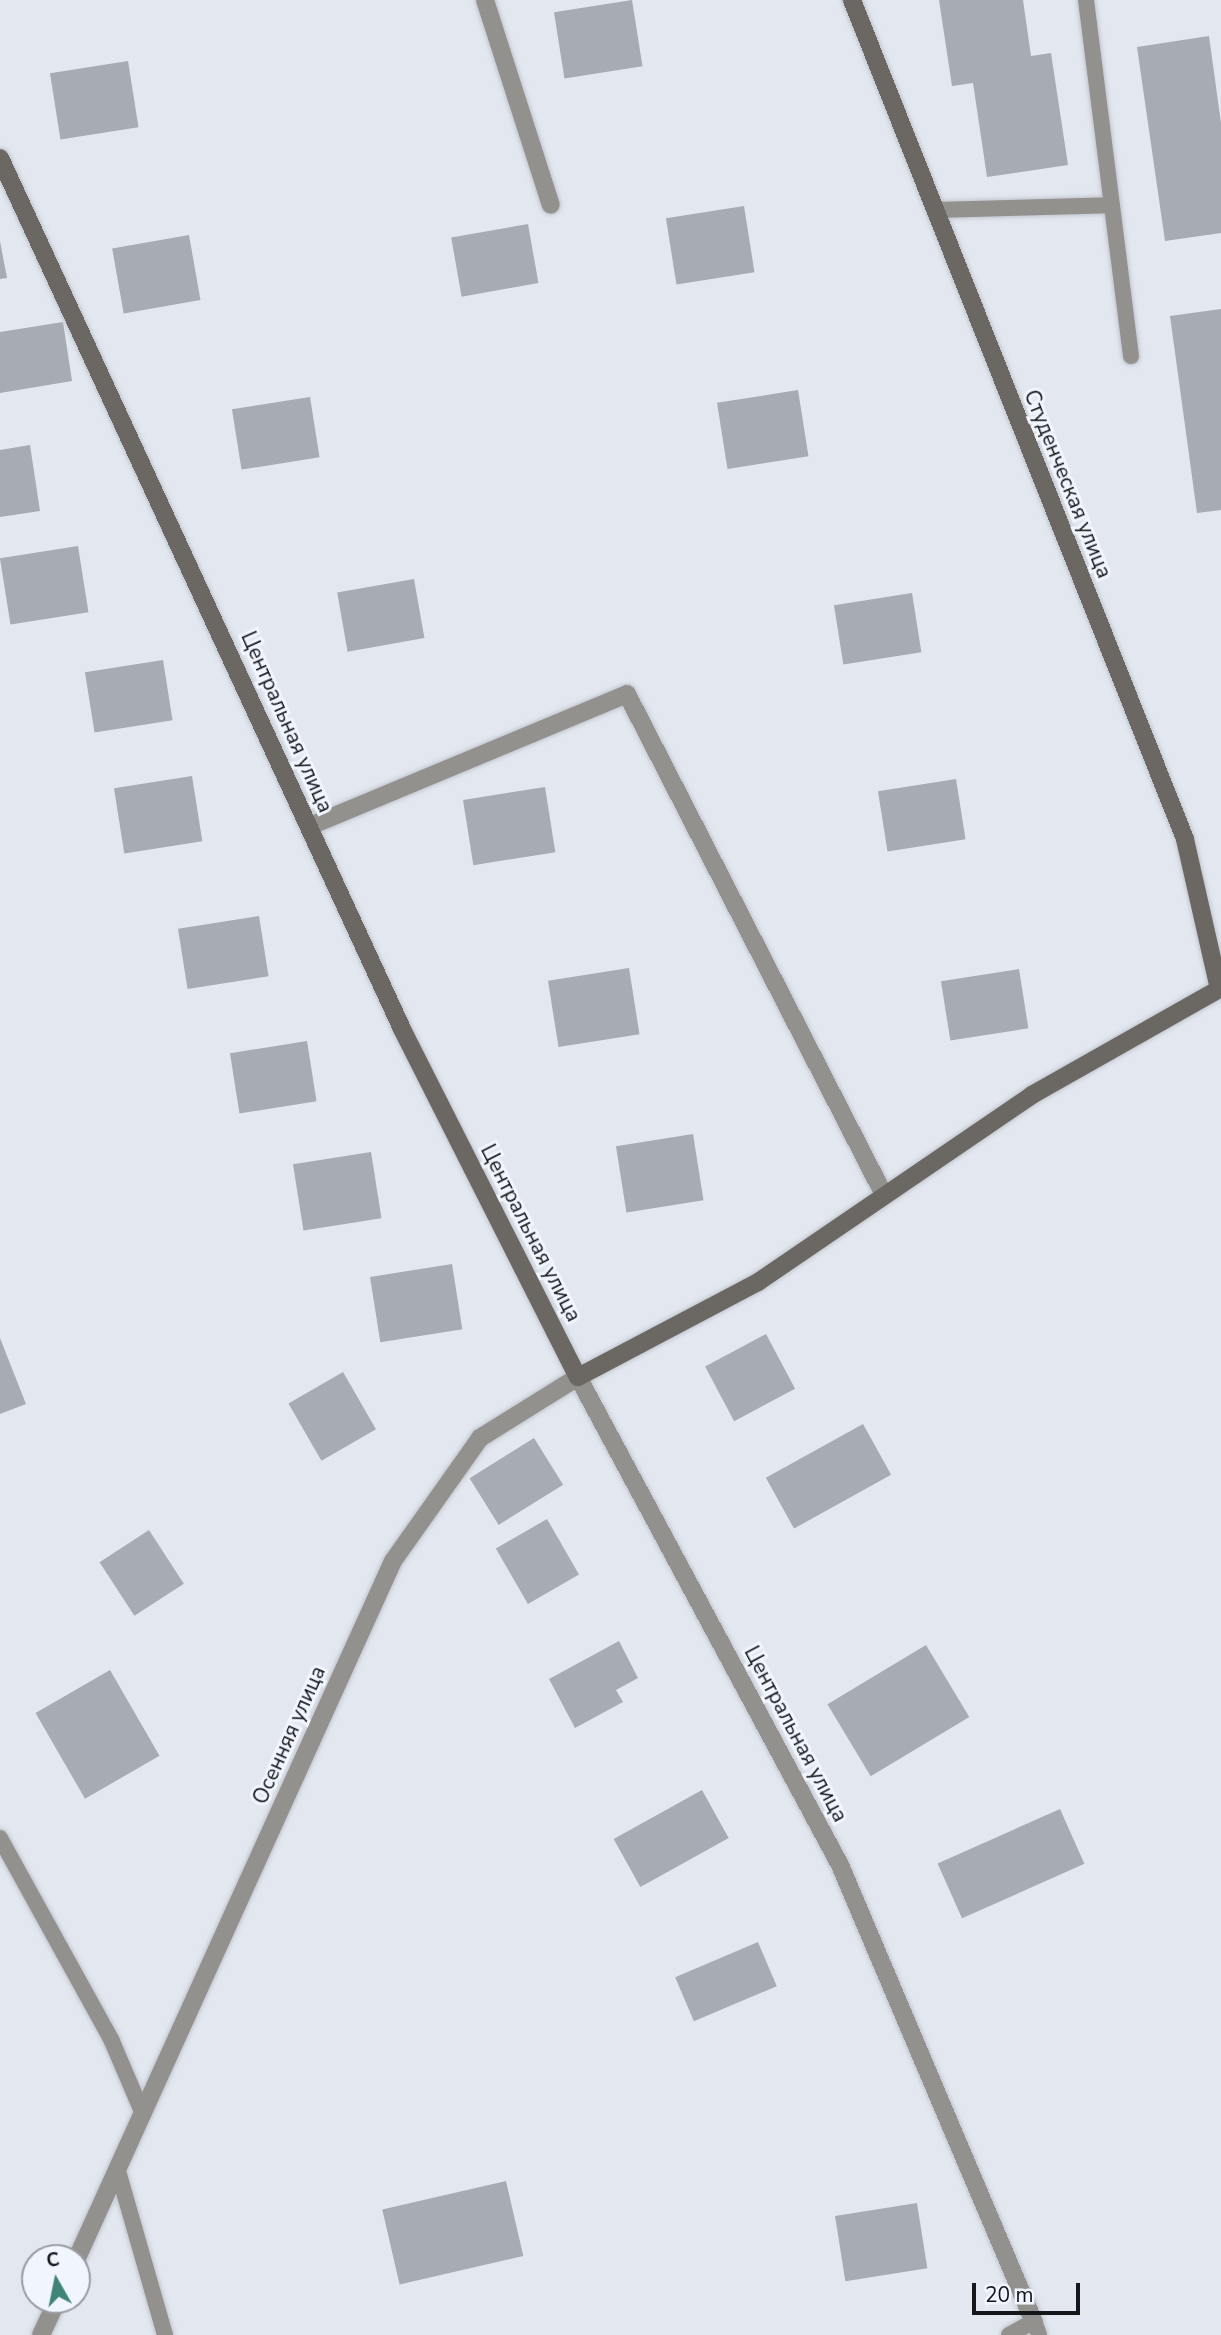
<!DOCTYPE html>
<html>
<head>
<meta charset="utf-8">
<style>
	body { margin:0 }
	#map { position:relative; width:1221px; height:2335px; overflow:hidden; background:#e3e8f0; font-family:"Nunito Sans",sans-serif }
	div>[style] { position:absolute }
	.building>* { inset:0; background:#a7abb3; transform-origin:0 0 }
	.roads { filter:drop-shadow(0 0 2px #c2c6ce) drop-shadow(0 0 2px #c2c6ce) }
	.lane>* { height:16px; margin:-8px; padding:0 8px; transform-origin:8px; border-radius:8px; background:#93918d }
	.street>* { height:18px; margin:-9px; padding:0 9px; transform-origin:9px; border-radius:9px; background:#93918d }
	.secondary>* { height:18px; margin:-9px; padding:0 9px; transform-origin:9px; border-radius:9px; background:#6b6763 }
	span { translate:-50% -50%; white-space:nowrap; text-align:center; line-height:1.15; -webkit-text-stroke:6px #f1f5fd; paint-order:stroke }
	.street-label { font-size:21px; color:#141619 }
	.north { position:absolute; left:21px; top:2244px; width:70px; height:70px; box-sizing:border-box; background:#f1f5fd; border:2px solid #999ca2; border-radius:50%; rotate:351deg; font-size:19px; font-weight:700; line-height:28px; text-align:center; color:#141619 }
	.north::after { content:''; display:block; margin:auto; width:24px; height:32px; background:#408478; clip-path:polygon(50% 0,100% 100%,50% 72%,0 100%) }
	.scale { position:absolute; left:972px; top:2283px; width:108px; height:32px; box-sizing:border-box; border:4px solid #141619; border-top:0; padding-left:9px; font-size:21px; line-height:24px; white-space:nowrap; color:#141619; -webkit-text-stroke:5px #f1f5fd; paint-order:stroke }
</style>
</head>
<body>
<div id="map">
	<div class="building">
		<i style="left:632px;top:0;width:67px;height:79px;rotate:81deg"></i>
		<i style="clip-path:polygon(939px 0,1023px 0,1031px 56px,1051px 53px,1068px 165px,987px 177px,973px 83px,952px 86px)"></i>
		<i style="clip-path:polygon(1209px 36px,1221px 123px,1221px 233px,1165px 241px,1137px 47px)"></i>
		<i style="left:128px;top:61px;width:67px;height:79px;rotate:81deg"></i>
		<i style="left:744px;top:206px;width:67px;height:79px;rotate:81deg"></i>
		<i style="left:528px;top:224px;width:60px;height:78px;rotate:80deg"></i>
		<i style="left:189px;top:235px;width:66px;height:78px;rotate:80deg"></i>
		<i style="clip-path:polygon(0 241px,7px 278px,0 279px)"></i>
		<i style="clip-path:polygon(1221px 309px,1221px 510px,1197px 513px,1170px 316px)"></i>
		<i style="clip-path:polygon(63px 322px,72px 381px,0 393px,0 332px)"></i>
		<i style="left:798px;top:390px;width:67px;height:82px;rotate:81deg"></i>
		<i style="left:310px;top:397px;width:61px;height:79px;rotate:81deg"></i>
		<i style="clip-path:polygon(30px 445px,40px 511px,0 517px,0 450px)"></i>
		<i style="left:78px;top:546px;width:67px;height:79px;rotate:81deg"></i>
		<i style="left:414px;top:579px;width:60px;height:78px;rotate:80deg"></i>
		<i style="left:912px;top:593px;width:60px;height:79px;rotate:81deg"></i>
		<i style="left:163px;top:660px;width:61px;height:79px;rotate:81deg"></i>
		<i style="left:192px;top:776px;width:66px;height:79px;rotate:81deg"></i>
		<i style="left:956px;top:779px;width:61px;height:79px;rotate:81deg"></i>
		<i style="left:545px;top:787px;width:66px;height:83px;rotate:81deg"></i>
		<i style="left:259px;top:916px;width:61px;height:82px;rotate:81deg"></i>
		<i style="left:629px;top:968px;width:67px;height:82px;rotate:81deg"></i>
		<i style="left:1019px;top:969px;width:60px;height:79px;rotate:81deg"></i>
		<i style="left:307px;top:1041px;width:61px;height:78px;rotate:81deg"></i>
		<i style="left:693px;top:1134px;width:67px;height:78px;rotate:81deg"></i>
		<i style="left:371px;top:1152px;width:67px;height:79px;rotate:81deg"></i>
		<i style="left:452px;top:1264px;width:66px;height:83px;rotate:81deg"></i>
		<i style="left:766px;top:1334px;width:62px;height:69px;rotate:62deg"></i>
		<i style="clip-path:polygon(0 1338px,26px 1404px,0 1414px)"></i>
		<i style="left:343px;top:1372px;width:66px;height:63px;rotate:60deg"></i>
		<i style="left:863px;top:1424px;width:58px;height:111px;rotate:61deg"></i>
		<i style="left:534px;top:1438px;width:55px;height:76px;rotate:58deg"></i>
		<i style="left:547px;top:1519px;width:64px;height:59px;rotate:60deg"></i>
		<i style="left:149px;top:1530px;width:64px;height:59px;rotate:57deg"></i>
		<i style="clip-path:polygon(619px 1641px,638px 1678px,616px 1690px,623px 1702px,575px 1728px,549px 1679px)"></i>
		<i style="left:926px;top:1645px;width:84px;height:115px;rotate:59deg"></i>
		<i style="left:110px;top:1670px;width:99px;height:86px;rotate:60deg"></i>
		<i style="left:702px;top:1790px;width:55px;height:101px;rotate:61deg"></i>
		<i style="left:1060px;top:1809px;width:60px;height:134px;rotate:66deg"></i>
		<i style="left:758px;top:1942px;width:48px;height:90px;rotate:67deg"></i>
		<i style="left:506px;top:2181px;width:77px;height:127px;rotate:77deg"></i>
		<i style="left:917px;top:2203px;width:66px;height:83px;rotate:81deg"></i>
	</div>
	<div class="roads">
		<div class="lane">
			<i style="left:1086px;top:0;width:359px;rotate:82.8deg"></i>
			<i style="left:935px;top:210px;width:175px;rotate:-1.6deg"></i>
			<i style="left:0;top:1838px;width:230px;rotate:61.1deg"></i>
			<i style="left:111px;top:2039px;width:82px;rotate:66.9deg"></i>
			<i style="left:118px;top:2171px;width:171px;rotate:74deg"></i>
			<i style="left:1009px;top:2335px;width:29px;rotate:-29deg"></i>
			<i style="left:1034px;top:2321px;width:15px;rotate:70deg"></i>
		</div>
		<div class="street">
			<i style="left:485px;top:0;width:215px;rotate:72.2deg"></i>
			<i style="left:310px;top:826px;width:343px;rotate:-22.6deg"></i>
			<i style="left:627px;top:694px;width:561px;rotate:62.84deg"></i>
			<i style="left:77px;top:2258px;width:765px;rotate:-65.61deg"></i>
			<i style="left:393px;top:1561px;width:151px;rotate:-54.7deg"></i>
			<i style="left:480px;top:1438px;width:115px;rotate:-31.9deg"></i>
			<i style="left:578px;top:1377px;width:554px;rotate:61.77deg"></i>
			<i style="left:840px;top:1865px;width:496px;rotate:67deg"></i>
			<i style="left:41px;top:2335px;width:38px;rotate:-65deg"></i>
		</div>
		<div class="secondary">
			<i style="left:0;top:158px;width:959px;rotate:65.22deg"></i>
			<i style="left:402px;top:1029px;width:390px;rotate:63.2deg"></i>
			<i style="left:578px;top:1377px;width:204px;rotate:-27.8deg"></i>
			<i style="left:758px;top:1282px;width:332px;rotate:-34.3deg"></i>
			<i style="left:1032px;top:1095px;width:215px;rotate:-29.5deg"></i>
			<i style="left:1219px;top:989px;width:154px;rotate:-102.8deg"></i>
			<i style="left:1185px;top:839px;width:903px;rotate:-111.65deg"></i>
		</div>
	</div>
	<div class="street-label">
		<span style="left:1068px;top:484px;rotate:68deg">Студенческая улица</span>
		<span style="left:287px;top:722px;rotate:66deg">Центральная улица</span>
		<span style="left:531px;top:1233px;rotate:63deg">Центральная улица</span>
		<span style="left:796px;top:1734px;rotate:62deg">Центральная улица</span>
		<span style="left:289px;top:1735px;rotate:-66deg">Осенняя улица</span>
	</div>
	<div class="north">С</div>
	<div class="scale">20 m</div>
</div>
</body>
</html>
